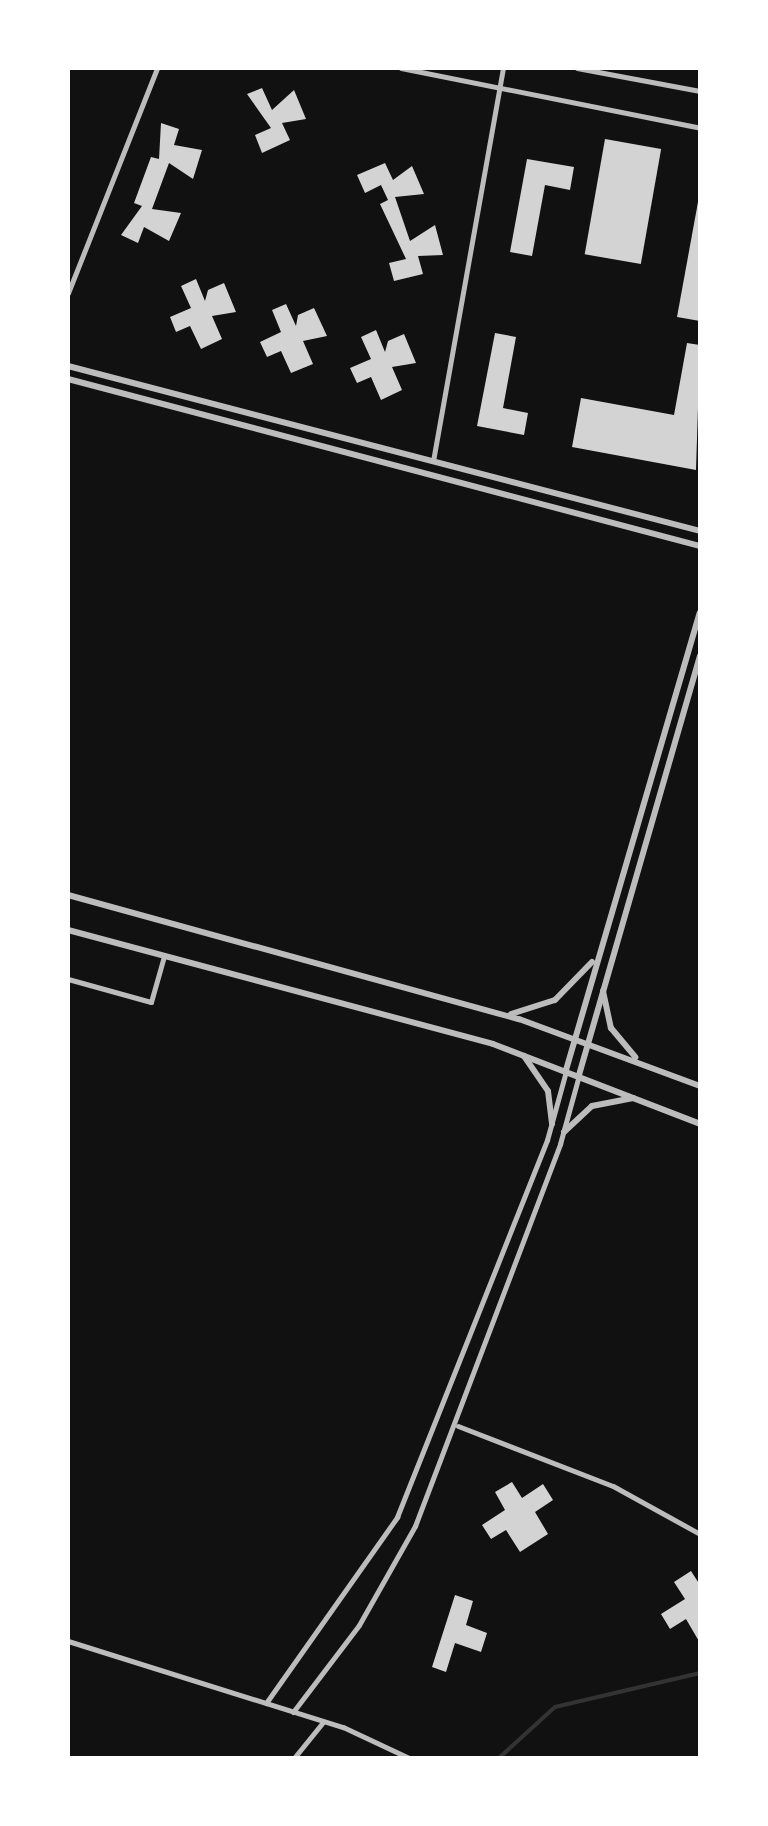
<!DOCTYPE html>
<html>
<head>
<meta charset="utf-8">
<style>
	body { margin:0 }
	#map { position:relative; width:768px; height:1826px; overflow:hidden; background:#111; font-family:Barlow,sans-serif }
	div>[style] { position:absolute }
	.stream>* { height:4px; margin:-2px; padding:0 2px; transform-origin:2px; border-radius:2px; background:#333 }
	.building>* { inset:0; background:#d3d3d3; transform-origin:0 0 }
	.minor>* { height:5px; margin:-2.5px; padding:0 2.5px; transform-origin:2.5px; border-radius:2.5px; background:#bcbcbc }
	.tertiary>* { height:6px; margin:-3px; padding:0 3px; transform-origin:3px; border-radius:3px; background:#bcbcbc }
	span { translate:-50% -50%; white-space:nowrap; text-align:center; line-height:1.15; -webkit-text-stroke:6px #fff; paint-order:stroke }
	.frame { position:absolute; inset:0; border:70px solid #fff; pointer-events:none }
</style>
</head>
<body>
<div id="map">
	<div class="stream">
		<i style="left:499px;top:1758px;width:76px;rotate:-42.3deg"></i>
		<i style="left:555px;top:1707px;width:149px;rotate:-13.2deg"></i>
	</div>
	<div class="building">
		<i style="clip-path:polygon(262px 88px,272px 110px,294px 90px,306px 119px,282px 123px,290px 140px,262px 153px,255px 135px,271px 128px,247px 94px)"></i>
		<i style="clip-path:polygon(161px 123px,179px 129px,174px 145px,202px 150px,193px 179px,169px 163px,152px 209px,181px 213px,169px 241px,144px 227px,138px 243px,121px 235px,142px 206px,134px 203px,151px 157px,159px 159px)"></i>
		<i style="left:605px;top:139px;width:57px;height:117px;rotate:10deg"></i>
		<i style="clip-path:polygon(527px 159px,574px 167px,570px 190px,545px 185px,532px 256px,510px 252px)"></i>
		<i style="clip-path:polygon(385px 163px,393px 180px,412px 166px,424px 194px,395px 197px,410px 241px,435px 225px,443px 255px,418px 256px,423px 274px,394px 281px,389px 263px,406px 259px,380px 204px,388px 200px,381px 185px,365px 193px,357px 175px)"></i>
		<i style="clip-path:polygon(698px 202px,700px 203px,700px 321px,677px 317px)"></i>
		<i style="clip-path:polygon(196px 279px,205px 301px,208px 290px,224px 283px,236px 312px,212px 316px,222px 339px,201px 349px,190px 326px,176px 332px,170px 317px,191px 308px,181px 286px)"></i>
		<i style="clip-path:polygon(286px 304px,296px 326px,298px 315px,314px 308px,327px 336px,303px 341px,313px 364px,291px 373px,281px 351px,267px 357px,260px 342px,281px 332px,272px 310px)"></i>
		<i style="clip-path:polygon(376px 330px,385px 352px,388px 341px,404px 334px,416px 363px,392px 367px,402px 390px,381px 400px,371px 377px,357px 383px,350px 368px,371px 359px,361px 337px)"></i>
		<i style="clip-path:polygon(495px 333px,516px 337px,503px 408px,528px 413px,524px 435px,477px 426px)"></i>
		<i style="clip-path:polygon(687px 343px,700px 345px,696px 470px,572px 447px,581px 398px,674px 415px)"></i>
		<i style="clip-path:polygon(512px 1482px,522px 1498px,543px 1484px,553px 1500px,535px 1512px,548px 1534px,520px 1552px,506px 1530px,491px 1539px,482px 1525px,505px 1510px,495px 1492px)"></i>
		<i style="clip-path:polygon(691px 1571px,700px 1585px,700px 1643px,686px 1619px,670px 1629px,661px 1614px,685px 1599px,674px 1582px)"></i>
		<i style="clip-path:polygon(455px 1595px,473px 1601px,466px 1625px,487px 1633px,481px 1652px,455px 1643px,446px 1672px,432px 1667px)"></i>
	</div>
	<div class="minor">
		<i style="left:401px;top:68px;width:305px;rotate:11.3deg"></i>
		<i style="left:577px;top:68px;width:125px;rotate:10.6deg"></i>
		<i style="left:68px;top:293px;width:242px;rotate:-68.4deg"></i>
		<i style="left:433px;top:461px;width:399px;rotate:-79.9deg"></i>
		<i style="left:68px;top:979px;width:86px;rotate:15.5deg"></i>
		<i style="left:151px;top:1002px;width:48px;rotate:-74.2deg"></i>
		<i style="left:458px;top:1426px;width:166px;rotate:21.2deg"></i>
		<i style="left:613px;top:1486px;width:99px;rotate:28.9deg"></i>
		<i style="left:68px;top:1641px;width:288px;rotate:17.4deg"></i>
		<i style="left:343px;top:1727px;width:73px;rotate:25.2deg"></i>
		<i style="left:266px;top:1703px;width:228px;rotate:-54.8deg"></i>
		<i style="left:397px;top:1517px;width:406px;rotate:-68.3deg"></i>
		<i style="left:547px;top:1140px;width:72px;rotate:-74.6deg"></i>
		<i style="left:293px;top:1712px;width:109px;rotate:-52.8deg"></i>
		<i style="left:359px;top:1625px;width:114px;rotate:-60.5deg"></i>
		<i style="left:415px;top:1526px;width:409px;rotate:-69.2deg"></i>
		<i style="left:560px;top:1144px;width:72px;rotate:-74.6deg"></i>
		<i style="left:294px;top:1758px;width:46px;rotate:-51.1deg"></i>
	</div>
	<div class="tertiary">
		<i style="left:68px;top:366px;width:653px;rotate:14.63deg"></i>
		<i style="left:68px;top:379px;width:654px;rotate:14.8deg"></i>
		<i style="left:68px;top:895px;width:468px;rotate:15.4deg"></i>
		<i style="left:519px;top:1019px;width:193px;rotate:20.3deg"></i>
		<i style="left:68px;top:930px;width:440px;rotate:15deg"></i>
		<i style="left:493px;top:1044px;width:222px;rotate:21.1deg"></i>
		<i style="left:603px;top:991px;width:38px;rotate:78deg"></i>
		<i style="left:611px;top:1028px;width:38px;rotate:50deg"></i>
		<i style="left:511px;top:1014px;width:46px;rotate:-17.7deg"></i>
		<i style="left:555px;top:1000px;width:53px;rotate:-45.8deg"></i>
		<i style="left:524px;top:1056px;width:42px;rotate:55.6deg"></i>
		<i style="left:548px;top:1091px;width:33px;rotate:83deg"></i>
		<i style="left:566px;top:1070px;width:476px;rotate:-73.7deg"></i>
		<i style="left:579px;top:1075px;width:436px;rotate:-73.9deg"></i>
		<i style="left:564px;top:1132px;width:38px;rotate:-43deg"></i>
		<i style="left:592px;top:1106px;width:42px;rotate:-11deg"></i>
	</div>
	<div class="frame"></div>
</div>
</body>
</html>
